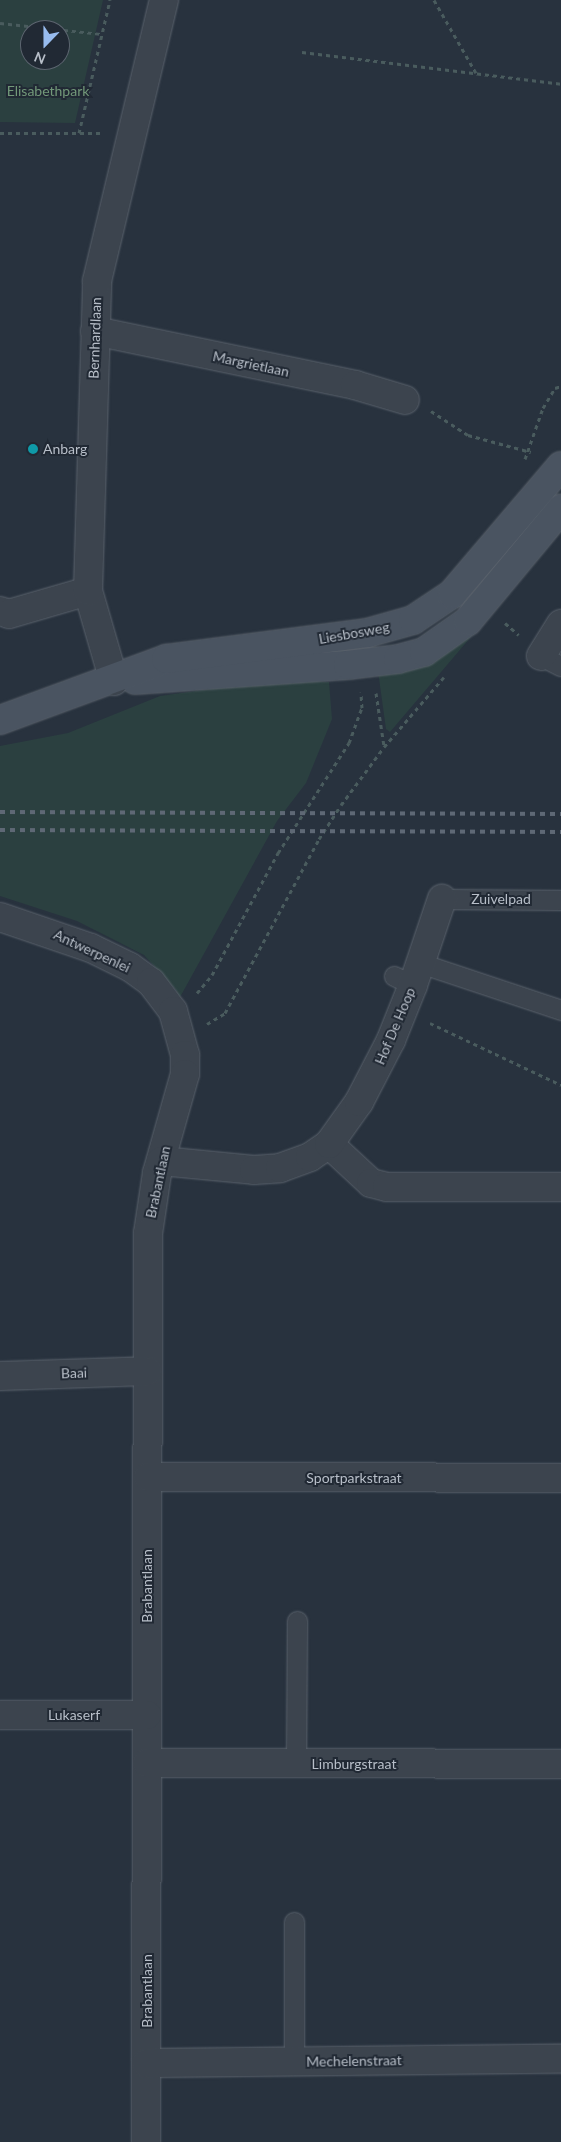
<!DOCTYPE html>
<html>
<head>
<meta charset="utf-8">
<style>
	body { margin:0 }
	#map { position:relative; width:561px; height:2142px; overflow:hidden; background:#28323e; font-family:Lato,sans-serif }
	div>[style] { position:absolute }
	.green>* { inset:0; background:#2b4040 }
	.path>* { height:3px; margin-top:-1.5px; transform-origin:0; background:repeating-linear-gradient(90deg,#4a5c5e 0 4px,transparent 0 8px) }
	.roads { filter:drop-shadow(0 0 1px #5a626c) drop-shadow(0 0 1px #5a626c) }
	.lane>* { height:19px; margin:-9.5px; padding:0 9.5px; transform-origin:9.5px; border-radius:9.5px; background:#3c444e }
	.street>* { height:28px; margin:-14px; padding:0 14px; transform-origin:14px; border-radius:14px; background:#3c444e }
	.secondary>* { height:28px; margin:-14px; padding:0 14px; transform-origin:14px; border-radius:14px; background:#4a5461 }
	.rail>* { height:4px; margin-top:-2px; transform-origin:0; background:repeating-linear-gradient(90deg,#5e6875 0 5px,transparent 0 10px) }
	.dots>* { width:14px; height:14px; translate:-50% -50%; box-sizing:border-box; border:2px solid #212934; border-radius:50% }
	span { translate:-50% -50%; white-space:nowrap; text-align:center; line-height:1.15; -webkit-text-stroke:4px #212934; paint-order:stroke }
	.park-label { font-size:14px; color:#729879 }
	.street-label { font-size:14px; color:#b8bfc9 }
	.poi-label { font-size:14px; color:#b8bfc9 }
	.left { translate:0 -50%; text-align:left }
	.north { position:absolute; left:20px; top:20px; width:50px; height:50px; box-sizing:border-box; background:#212934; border:1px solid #5d6570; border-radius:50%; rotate:202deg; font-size:14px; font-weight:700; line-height:20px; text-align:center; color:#b8bfc9 }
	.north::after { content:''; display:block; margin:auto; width:18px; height:22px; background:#98bcef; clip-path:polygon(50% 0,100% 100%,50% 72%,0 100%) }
</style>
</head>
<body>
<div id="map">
	<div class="green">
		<i style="clip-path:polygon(evenodd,0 0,103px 0,75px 123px,0 122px,0 0,30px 30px,60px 30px,60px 60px,30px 60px,30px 30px)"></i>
		<i style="clip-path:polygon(561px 523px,561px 531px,390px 732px,386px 729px,378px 671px,414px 666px)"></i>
		<i style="clip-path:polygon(282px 679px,329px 682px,332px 719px,306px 783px,277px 821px,179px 999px,176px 990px,144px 955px,77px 921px,0 896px,0 746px,68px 733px,160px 696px)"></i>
	</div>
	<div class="path">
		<i style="left:434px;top:0;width:84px;rotate:60.1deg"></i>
		<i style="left:0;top:23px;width:103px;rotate:6.2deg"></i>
		<i style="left:302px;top:52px;width:261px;rotate:7deg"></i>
		<i style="left:0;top:133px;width:102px"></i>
		<i style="left:79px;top:133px;width:137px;rotate:-76.9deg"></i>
		<i style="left:431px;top:411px;width:44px;rotate:33deg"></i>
		<i style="left:468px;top:435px;width:65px;rotate:15.1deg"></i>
		<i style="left:525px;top:459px;width:54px;rotate:-70.6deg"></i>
		<i style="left:543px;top:408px;width:23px;rotate:-59deg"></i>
		<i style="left:555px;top:388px;width:6px;rotate:-18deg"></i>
		<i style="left:505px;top:623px;width:18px;rotate:41deg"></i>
		<i style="left:376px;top:693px;width:54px;rotate:81.4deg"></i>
		<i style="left:197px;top:993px;width:23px;rotate:-50deg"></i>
		<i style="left:212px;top:975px;width:139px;rotate:-61.6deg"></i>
		<i style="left:278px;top:853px;width:131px;rotate:-57.2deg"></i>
		<i style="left:349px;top:743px;width:37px;rotate:-70deg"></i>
		<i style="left:362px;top:708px;width:16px;rotate:-94deg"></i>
		<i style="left:430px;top:1023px;width:145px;rotate:25.3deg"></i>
		<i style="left:207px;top:1024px;width:21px;rotate:-31deg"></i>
		<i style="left:225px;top:1013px;width:198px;rotate:-61.6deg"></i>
		<i style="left:319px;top:839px;width:40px;rotate:-57.1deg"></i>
		<i style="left:341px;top:805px;width:72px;rotate:-53.4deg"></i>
		<i style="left:384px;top:747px;width:92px;rotate:-49.4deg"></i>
	</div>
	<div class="roads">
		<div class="lane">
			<i style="left:541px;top:656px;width:22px;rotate:27deg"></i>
			<i style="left:442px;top:899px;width:119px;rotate:0.5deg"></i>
			<i style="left:420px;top:963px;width:149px;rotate:18.4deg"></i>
			<i style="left:394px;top:976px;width:21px;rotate:25deg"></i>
			<i style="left:296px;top:1764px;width:143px;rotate:-89.6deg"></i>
			<i style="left:294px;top:2062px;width:140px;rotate:-90deg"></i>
		</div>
		<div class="street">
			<i style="left:95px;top:331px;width:266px;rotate:11.7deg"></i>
			<i style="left:355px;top:385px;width:52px;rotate:16.7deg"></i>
			<i style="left:0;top:611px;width:9px;rotate:18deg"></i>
			<i style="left:9px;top:614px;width:82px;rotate:-16.2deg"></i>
			<i style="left:541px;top:656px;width:38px;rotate:-58deg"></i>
			<i style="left:114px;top:681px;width:94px;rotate:-106.1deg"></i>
			<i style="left:88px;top:591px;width:310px;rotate:-88.3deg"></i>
			<i style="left:97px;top:281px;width:289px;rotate:-76.6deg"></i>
			<i style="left:0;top:917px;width:96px;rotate:18.8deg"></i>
			<i style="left:91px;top:948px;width:43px;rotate:26deg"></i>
			<i style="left:130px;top:967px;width:26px;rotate:36deg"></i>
			<i style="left:151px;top:982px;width:36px;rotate:53deg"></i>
			<i style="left:173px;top:1011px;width:46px;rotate:74.7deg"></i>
			<i style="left:185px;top:1055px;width:19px;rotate:90deg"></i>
			<i style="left:185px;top:1074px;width:103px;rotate:105.8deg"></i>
			<i style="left:157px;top:1173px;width:61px;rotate:98.5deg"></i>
			<i style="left:148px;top:1233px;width:909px;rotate:90.13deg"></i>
			<i style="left:329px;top:1144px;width:57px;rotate:42.9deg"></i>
			<i style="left:371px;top:1183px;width:16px;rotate:14deg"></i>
			<i style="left:387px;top:1187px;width:174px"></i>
			<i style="left:161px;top:1161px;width:93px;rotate:5.5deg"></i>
			<i style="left:254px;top:1170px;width:26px;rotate:-4deg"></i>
			<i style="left:280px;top:1168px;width:32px;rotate:-20deg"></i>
			<i style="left:310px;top:1157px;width:23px;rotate:-34deg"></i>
			<i style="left:329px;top:1144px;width:52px;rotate:-54.5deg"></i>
			<i style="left:359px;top:1102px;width:70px;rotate:-62.7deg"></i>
			<i style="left:391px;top:1040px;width:59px;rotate:-68.2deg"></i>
			<i style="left:413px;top:985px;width:91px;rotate:-71.4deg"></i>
			<i style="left:0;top:1376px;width:148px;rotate:-1.9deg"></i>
			<i style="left:148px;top:1477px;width:413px;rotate:0.1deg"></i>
			<i style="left:0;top:1715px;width:147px"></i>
			<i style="left:147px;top:1763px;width:414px;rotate:0.1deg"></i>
			<i style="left:146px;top:2063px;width:415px;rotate:-0.6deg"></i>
		</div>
		<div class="secondary">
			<i style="left:135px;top:680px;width:214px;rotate:-4deg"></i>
			<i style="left:348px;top:665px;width:50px;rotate:-6.8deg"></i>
			<i style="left:398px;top:659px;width:27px;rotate:-15deg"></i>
			<i style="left:424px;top:652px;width:54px;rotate:-35.2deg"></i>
			<i style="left:468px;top:621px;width:146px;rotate:-50.3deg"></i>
			<i style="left:0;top:720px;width:177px;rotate:-20.2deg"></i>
			<i style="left:166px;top:659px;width:203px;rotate:-7.4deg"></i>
			<i style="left:367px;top:633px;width:48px;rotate:-15.8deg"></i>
			<i style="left:413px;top:620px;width:47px;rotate:-33.7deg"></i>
			<i style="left:452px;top:594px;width:168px;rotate:-49.6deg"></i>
		</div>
	</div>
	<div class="rail">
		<i style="left:0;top:812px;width:561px;rotate:0.2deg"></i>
		<i style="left:0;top:830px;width:561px;rotate:0.2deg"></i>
	</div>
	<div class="dots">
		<i style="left:33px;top:449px;background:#0f9aa8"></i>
	</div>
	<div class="park-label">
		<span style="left:48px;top:91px">Elisabethpark</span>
	</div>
	<div class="street-label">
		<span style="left:95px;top:338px;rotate:-88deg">Bernhardlaan</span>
		<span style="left:251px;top:364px;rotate:12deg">Margrietlaan</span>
		<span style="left:354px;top:633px;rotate:-10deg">Liesbosweg</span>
		<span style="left:501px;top:899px">Zuivelpad</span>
		<span style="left:92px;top:951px;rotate:25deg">Antwerpenlei</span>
		<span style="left:395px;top:1026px;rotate:-67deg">Hof De Hoop</span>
		<span style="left:158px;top:1182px;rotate:-78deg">Brabantlaan</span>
		<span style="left:74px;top:1373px;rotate:-2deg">Baai</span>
		<span style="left:354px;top:1478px">Sportparkstraat</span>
		<span style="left:147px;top:1586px;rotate:-90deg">Brabantlaan</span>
		<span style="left:74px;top:1715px">Lukaserf</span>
		<span style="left:354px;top:1764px">Limburgstraat</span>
		<span style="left:147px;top:1991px;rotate:-90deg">Brabantlaan</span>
		<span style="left:354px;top:2061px;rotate:-1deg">Mechelenstraat</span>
	</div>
	<div class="poi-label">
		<span class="left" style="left:43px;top:449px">Anbarg</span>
	</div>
	<div class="north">N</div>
</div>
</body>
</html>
